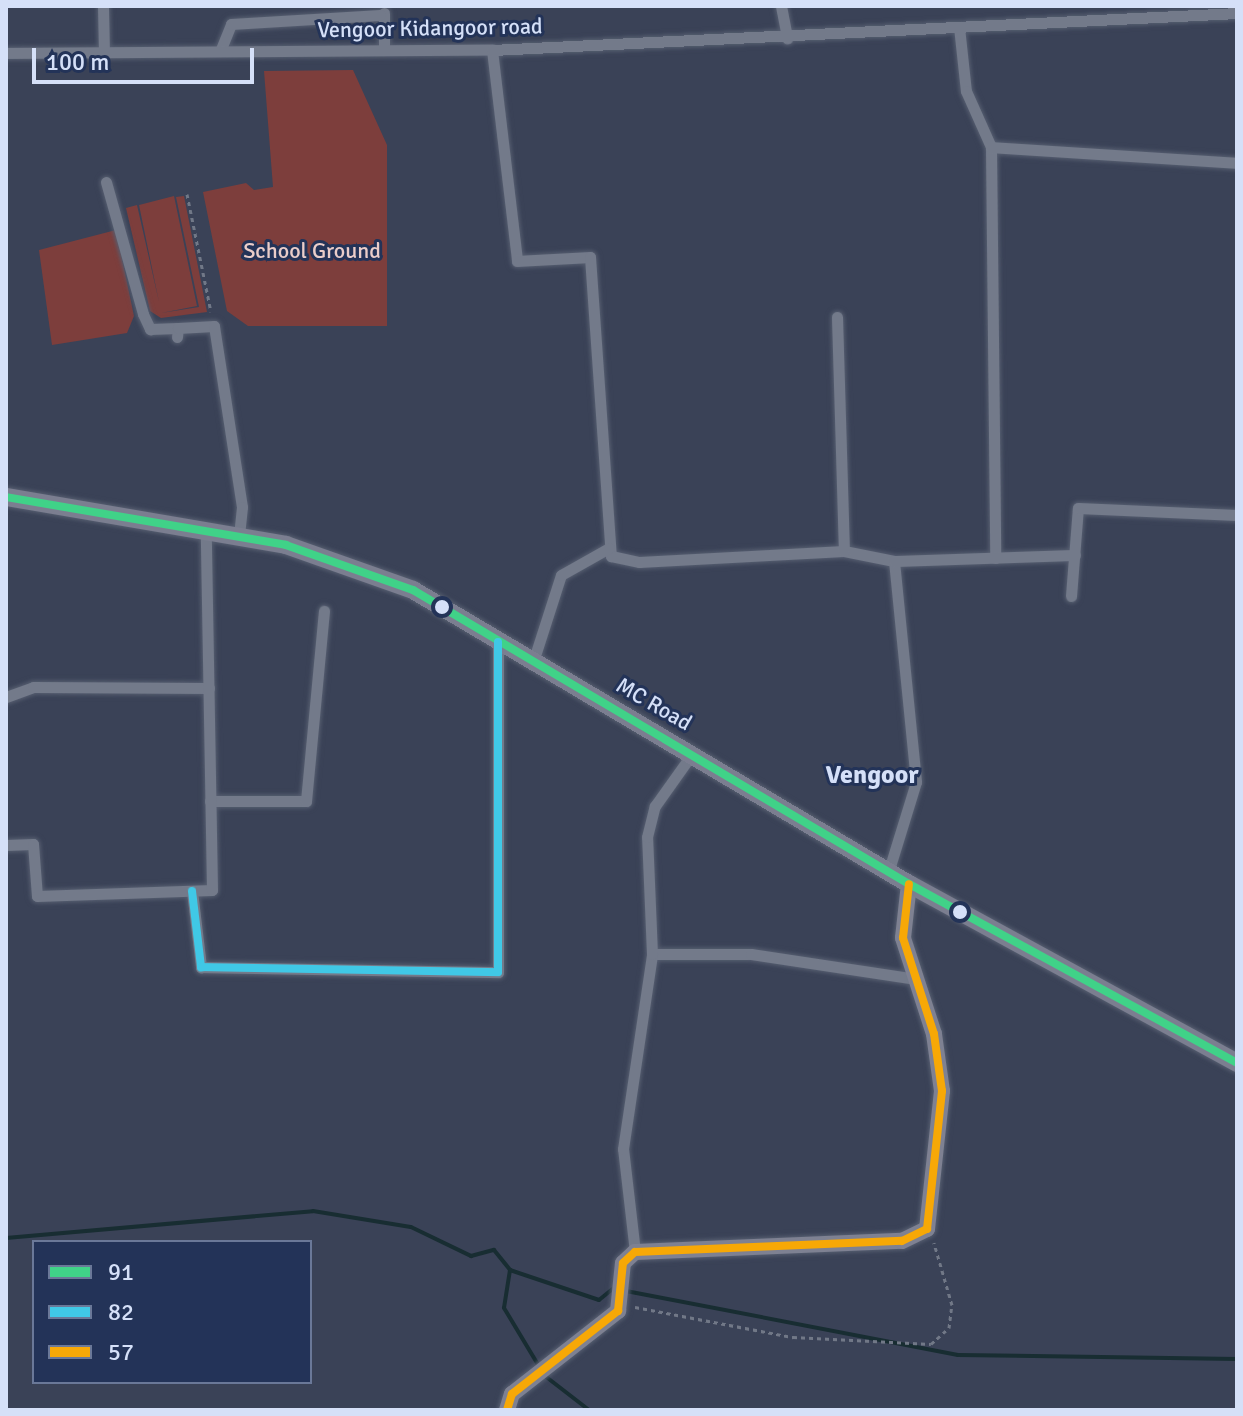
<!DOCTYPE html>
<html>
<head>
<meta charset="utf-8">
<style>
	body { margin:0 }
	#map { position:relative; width:1243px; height:1416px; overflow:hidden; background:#3a4257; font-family:Signika,sans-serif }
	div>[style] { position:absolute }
	.green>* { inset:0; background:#7d3e3c }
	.stream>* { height:4px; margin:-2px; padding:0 2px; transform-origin:2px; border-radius:2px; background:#182d32 }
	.path>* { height:3px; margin-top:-1.5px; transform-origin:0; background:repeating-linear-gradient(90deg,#717887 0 4px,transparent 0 8px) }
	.roads { filter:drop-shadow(0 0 2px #565e70) drop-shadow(0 0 2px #565e70) }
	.street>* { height:11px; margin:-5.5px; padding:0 5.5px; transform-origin:5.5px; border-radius:5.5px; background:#737a8a }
	.secondary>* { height:16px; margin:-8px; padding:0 8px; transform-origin:8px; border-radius:8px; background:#7e8192 }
	.primary>* { height:18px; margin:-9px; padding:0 9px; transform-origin:9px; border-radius:9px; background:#7b7e90 }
	.bus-1>* { height:8px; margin:-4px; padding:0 4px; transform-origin:4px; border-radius:4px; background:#40d288 }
	.bus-2>* { height:8px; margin:-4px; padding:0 4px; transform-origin:4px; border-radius:4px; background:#40c8e6 }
	.bus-3>* { height:8px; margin:-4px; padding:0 4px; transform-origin:4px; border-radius:4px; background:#f7a806 }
	.dots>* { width:22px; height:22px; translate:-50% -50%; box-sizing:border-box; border:4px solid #233358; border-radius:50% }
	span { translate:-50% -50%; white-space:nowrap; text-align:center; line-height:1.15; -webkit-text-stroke:6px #233358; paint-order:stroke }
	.street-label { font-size:22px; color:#d5e0f8 }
	.park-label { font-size:22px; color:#ebcdc9 }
	.quarter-label { font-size:26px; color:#d5e0f8; font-weight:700 }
	.frame { position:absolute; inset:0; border:8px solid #d5e0f8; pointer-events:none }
	.legend { position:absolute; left:32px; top:1240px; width:280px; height:144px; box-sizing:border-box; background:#233358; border:2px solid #6a7898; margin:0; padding:10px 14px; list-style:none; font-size:24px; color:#d5e0f8 }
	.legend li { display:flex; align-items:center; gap:16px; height:40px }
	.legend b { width:40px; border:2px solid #6a7898 }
	.scale { position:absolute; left:32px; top:48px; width:222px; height:36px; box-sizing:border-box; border:4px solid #d5e0f8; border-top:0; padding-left:10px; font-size:24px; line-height:28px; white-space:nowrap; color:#d5e0f8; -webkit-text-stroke:6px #233358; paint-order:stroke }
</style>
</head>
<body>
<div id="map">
	<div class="green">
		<i style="clip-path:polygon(353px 70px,387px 145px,387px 326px,248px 326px,227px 311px,203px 192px,246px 183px,254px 190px,273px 187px,264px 71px)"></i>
		<i style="clip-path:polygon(174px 196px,197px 306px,161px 313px,199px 307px,176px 197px,184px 196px,207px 312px,161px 318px,150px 311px,126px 208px,137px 205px,159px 302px,139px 205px)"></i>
		<i style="clip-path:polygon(116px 230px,134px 316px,127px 333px,52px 345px,39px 250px)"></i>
	</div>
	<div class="stream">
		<i style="left:6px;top:1238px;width:308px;rotate:-5deg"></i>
		<i style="left:313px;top:1211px;width:99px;rotate:9.3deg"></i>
		<i style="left:411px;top:1227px;width:67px;rotate:25.8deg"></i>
		<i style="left:471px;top:1256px;width:24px;rotate:-15deg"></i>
		<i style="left:494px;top:1250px;width:26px;rotate:51deg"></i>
		<i style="left:510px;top:1270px;width:38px;rotate:99deg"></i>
		<i style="left:504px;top:1308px;width:70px;rotate:59deg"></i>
		<i style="left:510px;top:1270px;width:94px;rotate:18.6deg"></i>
		<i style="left:599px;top:1300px;width:19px;rotate:-39deg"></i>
		<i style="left:626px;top:1291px;width:338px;rotate:10.9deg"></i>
		<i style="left:958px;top:1355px;width:279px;rotate:0.8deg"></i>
		<i style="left:545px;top:1376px;width:56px;rotate:37.7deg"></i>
	</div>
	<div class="path">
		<i style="left:187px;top:194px;width:120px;rotate:78.5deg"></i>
		<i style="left:635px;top:1307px;width:161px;rotate:10.8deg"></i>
		<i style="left:793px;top:1337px;width:138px;rotate:2.9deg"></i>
		<i style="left:931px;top:1344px;width:24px;rotate:-42deg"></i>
		<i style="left:949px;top:1328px;width:23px;rotate:-83deg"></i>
		<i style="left:952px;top:1305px;width:65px;rotate:-106.2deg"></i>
	</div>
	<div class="roads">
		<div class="street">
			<i style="left:103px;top:6px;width:48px;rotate:88.8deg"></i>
			<i style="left:781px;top:6px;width:33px;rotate:79deg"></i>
			<i style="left:384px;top:13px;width:37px;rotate:90deg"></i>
			<i style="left:959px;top:27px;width:64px;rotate:83.8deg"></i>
			<i style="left:966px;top:91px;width:61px;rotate:65.9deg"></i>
			<i style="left:991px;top:147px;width:411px;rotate:89.4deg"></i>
			<i style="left:221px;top:49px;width:27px;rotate:-68deg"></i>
			<i style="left:231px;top:24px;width:149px;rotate:-3.5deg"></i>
			<i style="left:492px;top:50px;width:212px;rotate:83.2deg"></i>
			<i style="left:517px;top:261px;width:73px;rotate:-3.1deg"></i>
			<i style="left:590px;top:257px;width:300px;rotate:86deg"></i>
			<i style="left:611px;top:556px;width:29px;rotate:12deg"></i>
			<i style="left:639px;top:562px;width:205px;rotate:-3.1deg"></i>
			<i style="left:844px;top:551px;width:51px;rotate:11.3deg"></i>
			<i style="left:894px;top:561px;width:222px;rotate:84.3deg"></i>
			<i style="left:916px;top:782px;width:92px;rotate:107.1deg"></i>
			<i style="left:6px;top:53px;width:486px;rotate:-0.4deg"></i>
			<i style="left:492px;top:50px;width:746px;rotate:-2.84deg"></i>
			<i style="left:991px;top:147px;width:247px;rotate:3.7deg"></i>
			<i style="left:106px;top:182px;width:137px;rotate:74.3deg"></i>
			<i style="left:143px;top:314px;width:17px;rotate:65deg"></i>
			<i style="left:150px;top:329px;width:28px;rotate:-2deg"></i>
			<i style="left:837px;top:317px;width:234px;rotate:88.3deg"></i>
			<i style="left:177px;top:337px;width:9px;rotate:-84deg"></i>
			<i style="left:178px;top:328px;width:36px;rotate:-3deg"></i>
			<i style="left:214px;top:326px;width:183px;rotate:81.2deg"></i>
			<i style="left:242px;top:507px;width:28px;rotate:96deg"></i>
			<i style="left:894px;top:561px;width:181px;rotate:-1.9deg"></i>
			<i style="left:1071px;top:596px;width:88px;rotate:-85.5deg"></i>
			<i style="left:1078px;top:508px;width:159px;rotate:2.5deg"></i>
			<i style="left:533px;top:662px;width:91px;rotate:-72.2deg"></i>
			<i style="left:561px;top:575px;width:55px;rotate:-29.4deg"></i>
			<i style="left:6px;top:697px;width:29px;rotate:-20deg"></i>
			<i style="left:33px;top:687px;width:176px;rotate:0.3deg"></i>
			<i style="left:210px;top:801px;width:96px"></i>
			<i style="left:306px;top:801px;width:191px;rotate:-84.6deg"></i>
			<i style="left:6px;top:845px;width:27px;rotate:-2deg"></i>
			<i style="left:33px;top:844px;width:52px;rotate:85.6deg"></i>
			<i style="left:37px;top:896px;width:175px;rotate:-2deg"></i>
			<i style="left:212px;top:890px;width:360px;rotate:-91deg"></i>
			<i style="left:192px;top:891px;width:77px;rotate:83.2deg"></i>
			<i style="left:201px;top:967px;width:297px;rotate:1deg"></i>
			<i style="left:498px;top:972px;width:330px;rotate:-90deg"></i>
			<i style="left:652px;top:954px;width:99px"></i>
			<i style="left:751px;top:954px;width:167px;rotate:8.6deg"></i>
			<i style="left:635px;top:1252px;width:104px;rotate:-96.6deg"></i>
			<i style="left:623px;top:1149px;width:197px;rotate:-81.5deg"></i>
			<i style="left:652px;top:954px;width:117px;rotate:-92.4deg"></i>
			<i style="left:647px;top:837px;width:32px;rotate:-76deg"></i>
			<i style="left:655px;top:806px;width:64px;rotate:-54.6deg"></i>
		</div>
		<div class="secondary">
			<i style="left:507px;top:1410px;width:17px;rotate:-73deg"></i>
			<i style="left:512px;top:1394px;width:135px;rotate:-38.1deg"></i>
			<i style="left:618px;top:1311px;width:48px;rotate:-84.1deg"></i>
			<i style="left:623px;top:1263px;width:16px;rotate:-43deg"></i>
			<i style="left:635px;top:1252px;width:267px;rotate:-2.4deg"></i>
			<i style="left:902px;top:1241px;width:28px;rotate:-26deg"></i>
			<i style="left:927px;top:1229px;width:139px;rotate:-83.8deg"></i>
			<i style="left:942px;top:1091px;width:58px;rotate:-98deg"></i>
			<i style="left:934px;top:1034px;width:101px;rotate:-107.9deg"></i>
			<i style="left:903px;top:938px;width:54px;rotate:-83.7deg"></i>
		</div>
		<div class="primary">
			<i style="left:6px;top:497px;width:284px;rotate:9.7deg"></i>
			<i style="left:286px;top:545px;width:135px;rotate:19.5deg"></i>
			<i style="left:413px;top:590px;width:577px;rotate:30.66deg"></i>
			<i style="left:909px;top:884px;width:374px;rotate:28.6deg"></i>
		</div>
	</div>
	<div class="bus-1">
		<i style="left:6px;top:497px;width:284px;rotate:9.7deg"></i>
		<i style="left:286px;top:545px;width:135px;rotate:19.5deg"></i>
		<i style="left:413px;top:590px;width:577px;rotate:30.66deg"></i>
		<i style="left:909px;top:884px;width:374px;rotate:28.6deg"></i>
	</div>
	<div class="bus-2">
		<i style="left:192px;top:891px;width:77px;rotate:83.2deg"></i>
		<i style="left:201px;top:967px;width:297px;rotate:1deg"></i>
		<i style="left:498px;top:972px;width:330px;rotate:-90deg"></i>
	</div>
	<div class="bus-3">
		<i style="left:507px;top:1410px;width:17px;rotate:-73deg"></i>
		<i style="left:512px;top:1394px;width:135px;rotate:-38.1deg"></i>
		<i style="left:618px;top:1311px;width:48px;rotate:-84.1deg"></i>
		<i style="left:623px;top:1263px;width:16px;rotate:-43deg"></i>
		<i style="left:635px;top:1252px;width:267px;rotate:-2.4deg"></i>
		<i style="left:902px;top:1241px;width:28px;rotate:-26deg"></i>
		<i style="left:927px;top:1229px;width:139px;rotate:-83.8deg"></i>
		<i style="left:942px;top:1091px;width:58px;rotate:-98deg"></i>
		<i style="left:934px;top:1034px;width:101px;rotate:-107.9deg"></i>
		<i style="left:903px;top:938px;width:54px;rotate:-83.7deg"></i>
	</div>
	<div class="dots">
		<i style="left:442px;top:607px;background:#d5e0f8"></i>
		<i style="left:960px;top:912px;background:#d5e0f8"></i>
	</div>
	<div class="street-label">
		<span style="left:430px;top:28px;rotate:-1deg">Vengoor Kidangoor road</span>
		<span style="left:654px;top:704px;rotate:30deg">MC Road</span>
	</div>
	<div class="park-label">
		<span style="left:312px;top:251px">School Ground</span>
	</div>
	<div class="quarter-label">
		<span style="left:872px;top:776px">Vengoor</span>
	</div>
	<div class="frame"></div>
	<ul class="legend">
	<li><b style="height:10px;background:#40d288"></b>91</li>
	<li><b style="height:10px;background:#40c8e6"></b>82</li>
	<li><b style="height:10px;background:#f7a806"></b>57</li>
	</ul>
	<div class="scale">100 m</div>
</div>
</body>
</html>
